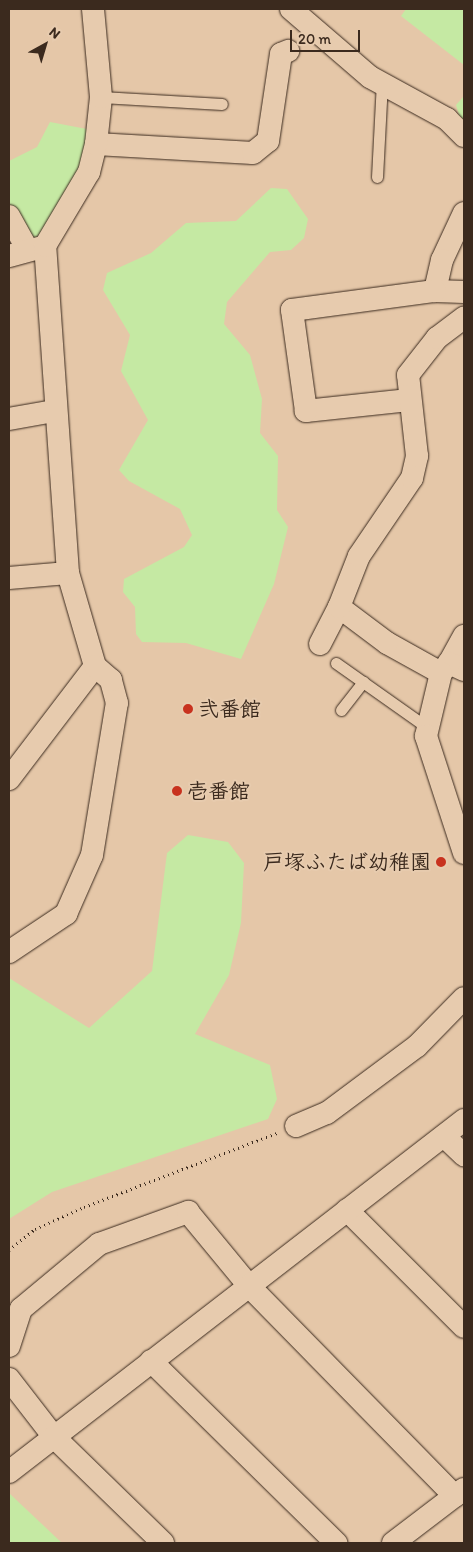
<!DOCTYPE html>
<html>
<head>
<meta charset="utf-8">
<style>
	body { margin:0 }
	#map { position:relative; width:473px; height:1552px; overflow:hidden; background:#e5c7a8; font-family:Itim,"Klee One",sans-serif }
	div>[style] { position:absolute }
	.green>* { inset:0; background:#c5e9a3 }
	.path>* { height:3px; margin-top:-1.5px; transform-origin:0; background:repeating-linear-gradient(90deg,#3b2a1e 0 1px,transparent 0 5px) }
	.roads { filter:drop-shadow(0 0 1px #3b2a1e) drop-shadow(0 0 1px #3b2a1e) }
	.service>* { height:11px; margin:-5.5px; padding:0 5.5px; transform-origin:5.5px; border-radius:5.5px; background:#e7cbae }
	.minor>* { height:22px; margin:-11px; padding:0 11px; transform-origin:11px; border-radius:11px; background:#e7cbae }
	.dots>* { width:14px; height:14px; translate:-50% -50%; box-sizing:border-box; border:2px solid #e7cbae; border-radius:50% }
	span { translate:-50% -50%; white-space:nowrap; text-align:center; line-height:1.15; -webkit-text-stroke:4px #e7cbae; paint-order:stroke }
	.poi-label { font-size:21px; color:#3b2a1e; font-weight:700 }
	.left { translate:0 -50%; text-align:left }
	.right { translate:-100% -50%; text-align:right }
	.frame { position:absolute; inset:0; border:10px solid #3b2a1e; pointer-events:none }
	.north { position:absolute; left:20px; top:20px; width:50px; height:50px; -webkit-text-stroke:4px #e7cbae; paint-order:stroke; rotate:39deg; font-size:14px; font-weight:700; line-height:20px; text-align:center; color:#3b2a1e }
	.north::after { content:''; display:block; margin:auto; width:18px; height:22px; background:#3b2a1e; clip-path:polygon(50% 0,100% 100%,50% 72%,0 100%) }
	.scale { position:absolute; left:290px; top:30px; width:70px; height:22px; box-sizing:border-box; border:2px solid #3b2a1e; border-top:0; padding-left:6px; font-size:15px; line-height:18px; white-space:nowrap; color:#3b2a1e; -webkit-text-stroke:4px #e7cbae; paint-order:stroke }
</style>
</head>
<body>
<div id="map">
	<div class="green">
		<i style="clip-path:polygon(406px 9px,464px 9px,464px 65px,401px 16px)"></i>
		<i style="clip-path:polygon(464px 96px,464px 131px,456px 105px)"></i>
		<i style="clip-path:polygon(50px 122px,92px 130px,87px 159px,48px 232px,30px 240px,9px 204px,9px 161px,37px 147px)"></i>
		<i style="clip-path:polygon(271px 188px,287px 189px,308px 219px,304px 238px,291px 250px,270px 252px,227px 302px,224px 324px,250px 355px,262px 399px,260px 433px,278px 456px,277px 510px,288px 527px,274px 584px,241px 659px,186px 643px,142px 642px,136px 634px,135px 607px,123px 592px,124px 579px,184px 547px,192px 535px,180px 509px,129px 481px,119px 470px,148px 420px,121px 371px,130px 335px,103px 290px,107px 273px,151px 253px,186px 223px,236px 221px)"></i>
		<i style="clip-path:polygon(188px 835px,228px 842px,244px 863px,241px 923px,229px 975px,195px 1034px,270px 1065px,277px 1099px,268px 1119px,52px 1192px,9px 1219px,9px 978px,89px 1028px,152px 971px,167px 853px)"></i>
		<i style="clip-path:polygon(9px 1493px,62px 1543px,9px 1543px)"></i>
	</div>
	<div class="path">
		<i style="left:9px;top:1250px;width:33px;rotate:-39deg"></i>
		<i style="left:35px;top:1229px;width:54px;rotate:-24.2deg"></i>
		<i style="left:84px;top:1207px;width:207px;rotate:-21deg"></i>
	</div>
	<div class="roads">
		<div class="service">
			<i style="left:101px;top:97px;width:121px;rotate:3.3deg"></i>
			<i style="left:377px;top:177px;width:94px;rotate:-87deg"></i>
			<i style="left:336px;top:663px;width:113px;rotate:35.2deg"></i>
			<i style="left:341px;top:710px;width:36px;rotate:-52deg"></i>
		</div>
		<div class="minor">
			<i style="left:291px;top:9px;width:104px;rotate:40.7deg"></i>
			<i style="left:370px;top:77px;width:88px;rotate:28.6deg"></i>
			<i style="left:447px;top:119px;width:24px;rotate:45deg"></i>
			<i style="left:96px;top:144px;width:157px;rotate:3.3deg"></i>
			<i style="left:253px;top:153px;width:19px;rotate:-39deg"></i>
			<i style="left:268px;top:141px;width:88px;rotate:-81.5deg"></i>
			<i style="left:281px;top:54px;width:8px;rotate:-23deg"></i>
			<i style="left:464px;top:213px;width:52px;rotate:115.1deg"></i>
			<i style="left:442px;top:260px;width:32px;rotate:103deg"></i>
			<i style="left:435px;top:291px;width:29px;rotate:2deg"></i>
			<i style="left:9px;top:216px;width:39px;rotate:61deg"></i>
			<i style="left:9px;top:256px;width:34px;rotate:-15deg"></i>
			<i style="left:409px;top:400px;width:104px;rotate:173.9deg"></i>
			<i style="left:306px;top:411px;width:102px;rotate:-97.9deg"></i>
			<i style="left:292px;top:310px;width:144px;rotate:-7.6deg"></i>
			<i style="left:9px;top:419px;width:46px;rotate:-10.1deg"></i>
			<i style="left:9px;top:578px;width:59px;rotate:-4.8deg"></i>
			<i style="left:68px;top:573px;width:328px;rotate:-94deg"></i>
			<i style="left:45px;top:246px;width:86px;rotate:-59.3deg"></i>
			<i style="left:89px;top:172px;width:29px;rotate:-76deg"></i>
			<i style="left:96px;top:144px;width:47px;rotate:-83.9deg"></i>
			<i style="left:101px;top:97px;width:88px;rotate:-95.2deg"></i>
			<i style="left:320px;top:644px;width:42px;rotate:-62.8deg"></i>
			<i style="left:449px;top:663px;width:31px;rotate:-61deg"></i>
			<i style="left:464px;top:670px;width:17px;rotate:-155deg"></i>
			<i style="left:449px;top:663px;width:13px;rotate:129deg"></i>
			<i style="left:441px;top:673px;width:65px;rotate:103.4deg"></i>
			<i style="left:426px;top:736px;width:123px;rotate:72deg"></i>
			<i style="left:441px;top:673px;width:62px;rotate:-150.9deg"></i>
			<i style="left:387px;top:643px;width:60px;rotate:-143.1deg"></i>
			<i style="left:339px;top:607px;width:55px;rotate:-68.6deg"></i>
			<i style="left:359px;top:556px;width:94px;rotate:-55.8deg"></i>
			<i style="left:412px;top:478px;width:23px;rotate:-77deg"></i>
			<i style="left:417px;top:456px;width:81px;rotate:-96.3deg"></i>
			<i style="left:408px;top:375px;width:47px;rotate:-51.9deg"></i>
			<i style="left:437px;top:338px;width:34px;rotate:-37deg"></i>
			<i style="left:9px;top:779px;width:142px;rotate:-52.7deg"></i>
			<i style="left:95px;top:666px;width:97px;rotate:-106.2deg"></i>
			<i style="left:9px;top:952px;width:69px;rotate:-33.7deg"></i>
			<i style="left:66px;top:914px;width:64px;rotate:-66.2deg"></i>
			<i style="left:92px;top:855px;width:154px;rotate:-80.7deg"></i>
			<i style="left:117px;top:703px;width:24px;rotate:-105deg"></i>
			<i style="left:111px;top:680px;width:21px;rotate:-139deg"></i>
			<i style="left:296px;top:1126px;width:34px;rotate:-23deg"></i>
			<i style="left:327px;top:1113px;width:112px;rotate:-36.7deg"></i>
			<i style="left:417px;top:1046px;width:67px;rotate:-45.6deg"></i>
			<i style="left:444px;top:1136px;width:28px;rotate:44deg"></i>
			<i style="left:347px;top:1210px;width:165px;rotate:45deg"></i>
			<i style="left:9px;top:1346px;width:39px;rotate:-72deg"></i>
			<i style="left:21px;top:1309px;width:102px;rotate:-39.8deg"></i>
			<i style="left:99px;top:1244px;width:95px;rotate:-19.8deg"></i>
			<i style="left:188px;top:1212px;width:96px;rotate:50.5deg"></i>
			<i style="left:249px;top:1286px;width:294px;rotate:45.6deg"></i>
			<i style="left:151px;top:1361px;width:260px;rotate:44.5deg"></i>
			<i style="left:9px;top:1379px;width:73px;rotate:52.2deg"></i>
			<i style="left:54px;top:1437px;width:152px;rotate:44.2deg"></i>
			<i style="left:9px;top:1472px;width:575px;rotate:-37.73deg"></i>
			<i style="left:393px;top:1543px;width:89px;rotate:-37.3deg"></i>
		</div>
	</div>
	<div class="dots">
		<i style="left:188px;top:709px;background:#c8321e"></i>
		<i style="left:177px;top:791px;background:#c8321e"></i>
		<i style="left:441px;top:862px;background:#c8321e"></i>
	</div>
	<div class="poi-label">
		<span class="left" style="left:198px;top:709px">弐番館</span>
		<span class="left" style="left:187px;top:791px">壱番館</span>
		<span class="right" style="left:431px;top:862px">戸塚ふたば幼稚園</span>
	</div>
	<div class="frame"></div>
	<div class="north">N</div>
	<div class="scale">20 m</div>
</div>
</body>
</html>
